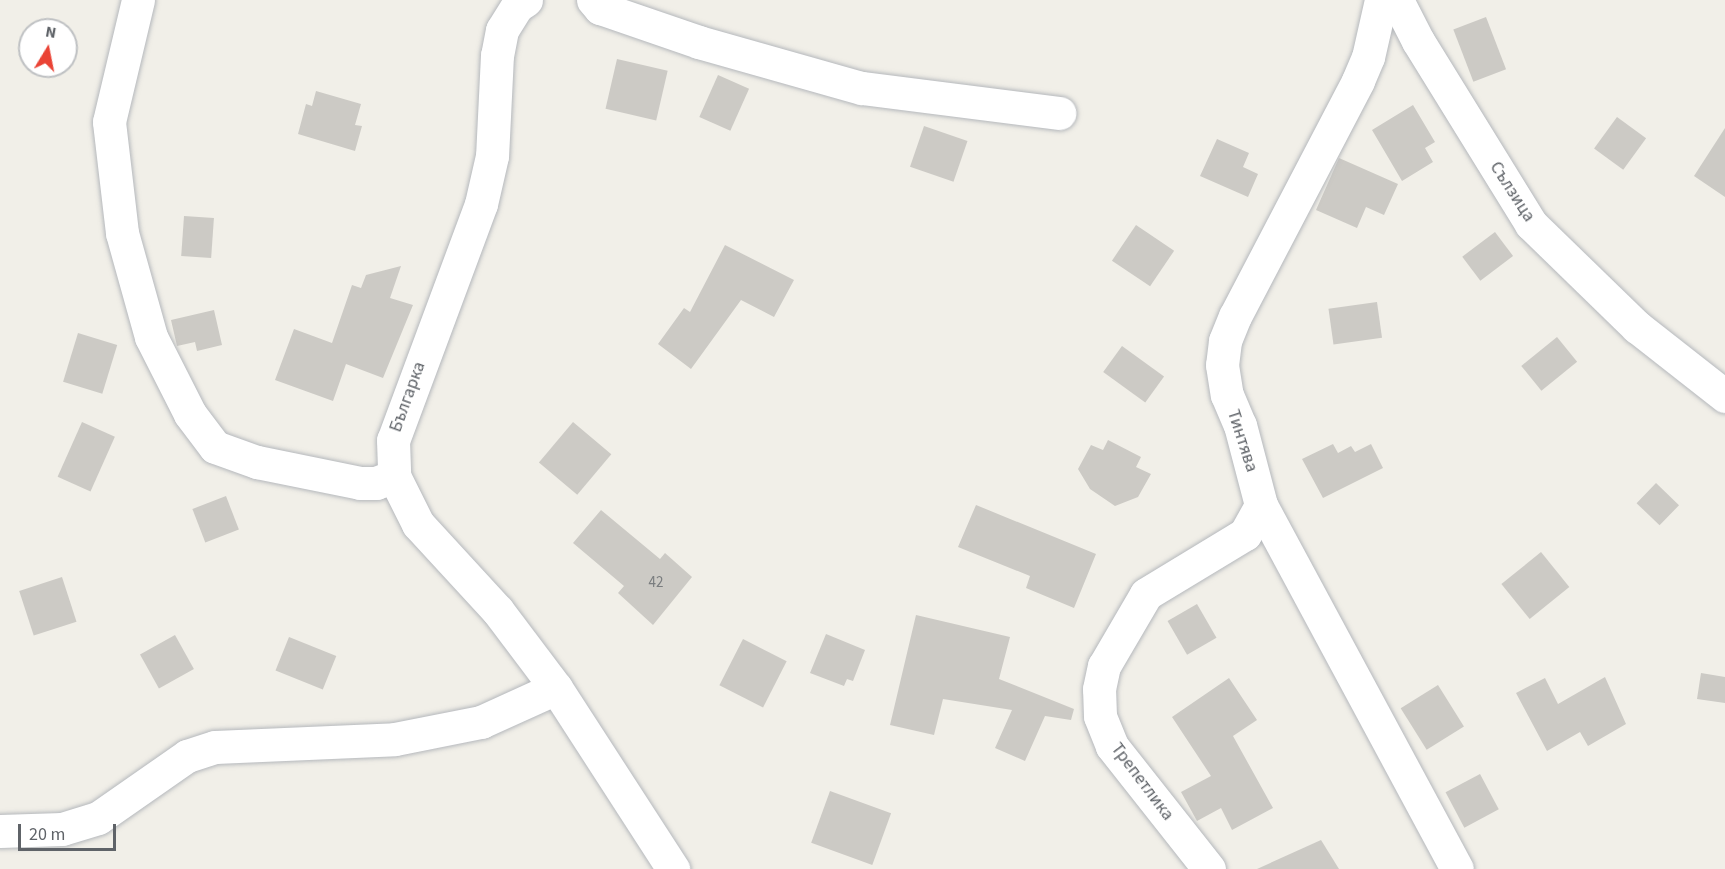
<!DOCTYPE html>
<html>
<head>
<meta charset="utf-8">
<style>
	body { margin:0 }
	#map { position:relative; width:1725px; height:869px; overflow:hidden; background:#f1efe8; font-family:"Source Sans 3",sans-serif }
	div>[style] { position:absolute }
	.building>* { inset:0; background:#cccac5; transform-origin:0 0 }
	.roads { filter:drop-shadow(0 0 2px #b5b8bc) drop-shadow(0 0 2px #b5b8bc) }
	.minor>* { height:33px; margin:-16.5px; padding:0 16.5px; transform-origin:16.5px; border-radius:16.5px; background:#fff }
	span { translate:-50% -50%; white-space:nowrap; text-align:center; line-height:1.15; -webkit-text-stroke:5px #fff; paint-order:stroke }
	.number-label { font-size:15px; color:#7a7d7f }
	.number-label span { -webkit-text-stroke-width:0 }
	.street-label { font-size:18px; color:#5f6368 }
	.north { position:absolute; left:18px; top:18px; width:60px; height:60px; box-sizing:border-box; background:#fff; border:2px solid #bfc1c3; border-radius:50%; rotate:10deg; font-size:16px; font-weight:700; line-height:24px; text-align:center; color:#5f6368 }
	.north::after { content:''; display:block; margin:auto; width:21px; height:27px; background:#ea4335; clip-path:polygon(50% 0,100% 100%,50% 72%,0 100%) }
	.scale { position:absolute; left:18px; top:824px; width:98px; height:27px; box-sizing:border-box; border:3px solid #5f6368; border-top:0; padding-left:8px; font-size:18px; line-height:21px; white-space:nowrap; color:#5f6368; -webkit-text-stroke:4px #fff; paint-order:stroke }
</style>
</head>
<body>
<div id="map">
	<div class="building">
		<i style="left:1486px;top:17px;width:56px;height:35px;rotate:69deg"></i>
		<i style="left:617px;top:59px;width:52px;height:51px;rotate:13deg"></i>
		<i style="left:718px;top:75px;width:34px;height:46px;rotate:24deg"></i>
		<i style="clip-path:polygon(316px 91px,361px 104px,355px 125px,362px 126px,355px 151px,298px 134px,306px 104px,312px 106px)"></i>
		<i style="clip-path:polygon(1413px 105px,1435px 142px,1425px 148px,1433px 162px,1402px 181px,1372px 130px)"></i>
		<i style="left:1617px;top:117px;width:36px;height:39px;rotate:36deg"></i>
		<i style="left:924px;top:126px;width:46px;height:43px;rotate:19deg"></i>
		<i style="clip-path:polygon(1725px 128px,1725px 197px,1694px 176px)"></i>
		<i style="clip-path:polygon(1217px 139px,1249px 153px,1243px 167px,1258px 174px,1248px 197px,1200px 176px)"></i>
		<i style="clip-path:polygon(1339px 158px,1398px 184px,1384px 215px,1366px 207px,1357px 228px,1316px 210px)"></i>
		<i style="left:184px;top:216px;width:30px;height:40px;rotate:4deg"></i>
		<i style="left:1136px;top:225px;width:46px;height:43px;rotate:34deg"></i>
		<i style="left:1495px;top:232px;width:30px;height:41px;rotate:53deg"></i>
		<i style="clip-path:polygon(725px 245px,794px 280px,774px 317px,741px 300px,691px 369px,658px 344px,684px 308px,690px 312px)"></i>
		<i style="clip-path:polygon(401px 266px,390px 298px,413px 305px,383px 378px,346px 364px,333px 401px,275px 380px,294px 329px,332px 343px,352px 285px,361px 288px,366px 275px)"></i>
		<i style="left:1377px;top:302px;width:36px;height:49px;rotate:82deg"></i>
		<i style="clip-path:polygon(214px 310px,222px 345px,197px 351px,195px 342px,177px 346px,171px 320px)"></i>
		<i style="left:78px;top:333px;width:41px;height:51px;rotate:17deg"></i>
		<i style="left:1557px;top:337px;width:32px;height:46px;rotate:51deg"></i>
		<i style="left:1122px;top:346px;width:52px;height:32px;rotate:36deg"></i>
		<i style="left:82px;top:422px;width:36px;height:60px;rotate:24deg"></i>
		<i style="left:573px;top:422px;width:50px;height:53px;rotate:40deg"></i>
		<i style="clip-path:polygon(1108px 440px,1141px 457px,1136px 467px,1151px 474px,1138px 497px,1115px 506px,1090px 489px,1078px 469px,1091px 445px,1103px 450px)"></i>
		<i style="clip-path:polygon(1333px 444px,1338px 453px,1351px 446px,1355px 452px,1371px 444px,1383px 468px,1323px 498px,1302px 459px)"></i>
		<i style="left:1656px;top:483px;width:32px;height:28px;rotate:44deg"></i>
		<i style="left:226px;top:496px;width:36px;height:36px;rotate:69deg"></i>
		<i style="clip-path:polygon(976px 505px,1096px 554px,1074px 608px,1026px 588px,1030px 576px,958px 547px)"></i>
		<i style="clip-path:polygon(601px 510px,660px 559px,665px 553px,692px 577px,653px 625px,618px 593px,624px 586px,573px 543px)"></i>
		<i style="left:1541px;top:552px;width:45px;height:51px;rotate:51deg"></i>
		<i style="left:62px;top:577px;width:47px;height:45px;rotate:72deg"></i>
		<i style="left:1197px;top:604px;width:39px;height:34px;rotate:60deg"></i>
		<i style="clip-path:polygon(916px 615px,1010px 637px,999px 679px,1074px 709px,1071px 720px,1045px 716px,1025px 761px,995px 748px,1012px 710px,943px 699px,934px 735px,890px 725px)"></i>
		<i style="clip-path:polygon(826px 634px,865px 650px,853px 681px,847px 679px,844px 686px,810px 673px)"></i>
		<i style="left:175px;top:635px;width:39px;height:40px;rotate:61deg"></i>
		<i style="left:289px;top:637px;width:51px;height:36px;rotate:22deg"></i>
		<i style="left:743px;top:639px;width:49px;height:52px;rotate:27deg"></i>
		<i style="clip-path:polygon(1701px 673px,1725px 677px,1725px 703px,1697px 699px)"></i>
		<i style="clip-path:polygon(1605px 677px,1626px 724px,1588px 746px,1580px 732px,1547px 751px,1516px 693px,1545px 678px,1558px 704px)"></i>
		<i style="clip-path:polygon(1229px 678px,1257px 720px,1233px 736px,1273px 808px,1232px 830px,1221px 808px,1197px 821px,1181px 792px,1211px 776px,1172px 717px)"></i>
		<i style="left:1438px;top:685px;width:49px;height:44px;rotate:58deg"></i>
		<i style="left:1480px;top:774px;width:40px;height:39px;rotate:62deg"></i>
		<i style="left:830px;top:791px;width:65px;height:55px;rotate:20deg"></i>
		<i style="clip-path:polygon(1321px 840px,1339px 869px,1257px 869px)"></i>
	</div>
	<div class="roads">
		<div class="minor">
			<i style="left:138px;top:0;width:125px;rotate:103.4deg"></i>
			<i style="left:109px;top:122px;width:112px;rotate:83.3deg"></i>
			<i style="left:122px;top:233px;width:108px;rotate:74.4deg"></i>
			<i style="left:151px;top:337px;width:86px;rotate:63.1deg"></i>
			<i style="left:190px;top:414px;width:41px;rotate:52.9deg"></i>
			<i style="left:215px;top:447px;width:45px;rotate:19.7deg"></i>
			<i style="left:257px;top:462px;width:105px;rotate:11.5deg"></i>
			<i style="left:360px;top:483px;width:16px"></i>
			<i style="left:376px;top:483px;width:19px;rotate:-21deg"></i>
			<i style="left:526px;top:0;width:11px;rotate:146deg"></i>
			<i style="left:517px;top:6px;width:28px;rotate:122deg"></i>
			<i style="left:502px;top:30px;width:25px;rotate:101deg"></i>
			<i style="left:497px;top:55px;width:101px;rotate:92.8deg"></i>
			<i style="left:492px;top:156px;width:49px;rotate:102.9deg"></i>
			<i style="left:481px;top:204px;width:252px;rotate:110.4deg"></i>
			<i style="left:393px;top:440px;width:36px;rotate:88deg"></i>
			<i style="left:394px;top:476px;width:54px;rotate:63.4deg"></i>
			<i style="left:418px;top:524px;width:118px;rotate:47.4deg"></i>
			<i style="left:498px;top:611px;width:96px;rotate:53deg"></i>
			<i style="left:556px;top:688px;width:216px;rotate:57.1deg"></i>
			<i style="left:593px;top:0;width:11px;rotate:49deg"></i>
			<i style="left:600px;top:8px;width:105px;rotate:19deg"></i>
			<i style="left:699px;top:42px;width:169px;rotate:15.8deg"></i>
			<i style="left:862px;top:88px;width:199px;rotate:7.2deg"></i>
			<i style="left:1381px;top:0;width:58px;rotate:102.8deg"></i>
			<i style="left:1368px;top:57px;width:26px;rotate:113deg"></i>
			<i style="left:1358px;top:81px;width:265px;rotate:117.6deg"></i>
			<i style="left:1235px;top:316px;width:27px;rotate:112deg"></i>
			<i style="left:1225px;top:341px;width:24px;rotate:97deg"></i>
			<i style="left:1222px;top:365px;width:30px;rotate:81deg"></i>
			<i style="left:1227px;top:395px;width:33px;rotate:67deg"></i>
			<i style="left:1240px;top:425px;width:83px;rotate:75.3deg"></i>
			<i style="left:1261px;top:505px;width:413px;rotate:61.7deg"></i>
			<i style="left:1397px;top:0;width:46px;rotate:62.9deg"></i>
			<i style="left:1418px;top:41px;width:215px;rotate:58.3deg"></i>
			<i style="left:1531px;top:224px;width:148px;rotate:44.2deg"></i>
			<i style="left:1637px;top:327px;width:112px;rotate:38.1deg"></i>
			<i style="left:0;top:831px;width:62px;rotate:-1.8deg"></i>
			<i style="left:62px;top:829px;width:38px;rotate:-17deg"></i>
			<i style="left:98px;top:818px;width:108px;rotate:-34.9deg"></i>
			<i style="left:187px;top:756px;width:29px;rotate:-18deg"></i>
			<i style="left:215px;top:747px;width:180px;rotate:-2.5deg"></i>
			<i style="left:395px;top:739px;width:88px;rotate:-11.2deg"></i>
			<i style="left:481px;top:722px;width:82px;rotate:-24.4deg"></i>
			<i style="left:1209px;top:869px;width:157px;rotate:-128.3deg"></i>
			<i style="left:1112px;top:746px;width:32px;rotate:-112deg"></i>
			<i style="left:1100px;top:716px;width:27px;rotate:-92deg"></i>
			<i style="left:1099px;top:689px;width:24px;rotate:-78deg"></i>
			<i style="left:1104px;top:666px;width:83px;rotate:-59.7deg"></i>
			<i style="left:1146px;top:594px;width:116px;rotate:-31.2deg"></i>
			<i style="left:1245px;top:534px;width:33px;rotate:-61deg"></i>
		</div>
	</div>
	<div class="number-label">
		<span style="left:656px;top:583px">42</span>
	</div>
	<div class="street-label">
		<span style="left:1512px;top:192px;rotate:57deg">Сълзица</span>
		<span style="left:408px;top:397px;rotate:-70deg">Българка</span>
		<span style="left:1242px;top:441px;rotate:72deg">Тинтява</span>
		<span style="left:1142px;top:782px;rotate:53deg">Трепетлика</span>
	</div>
	<div class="north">N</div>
	<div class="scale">20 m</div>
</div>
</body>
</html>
